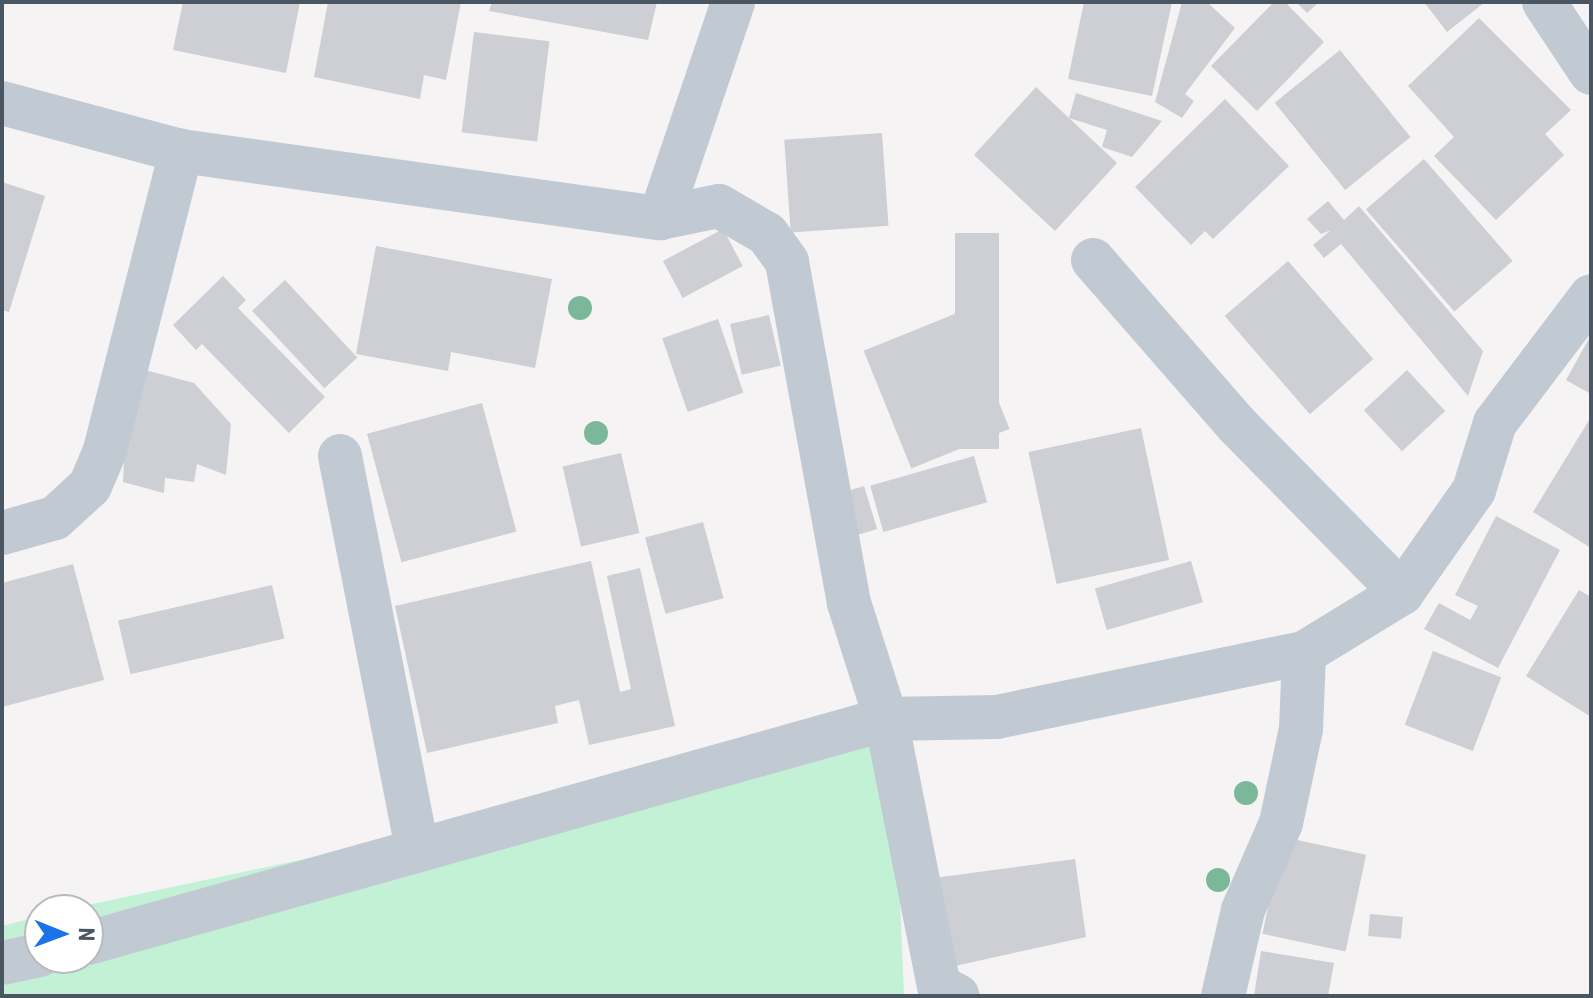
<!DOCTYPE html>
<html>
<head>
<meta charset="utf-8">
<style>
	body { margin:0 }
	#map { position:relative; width:1593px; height:998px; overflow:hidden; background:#f5f3f3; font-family:"Roboto Condensed",sans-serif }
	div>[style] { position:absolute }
	.green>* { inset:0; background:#c3f1d5 }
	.building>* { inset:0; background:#cdcfd5; transform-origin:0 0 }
	.minor>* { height:44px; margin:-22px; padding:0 22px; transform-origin:22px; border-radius:22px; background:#c1cad2 }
	.trees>* { width:24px; height:24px; margin:-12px; border-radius:50%; background:#7bb799 }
	span { translate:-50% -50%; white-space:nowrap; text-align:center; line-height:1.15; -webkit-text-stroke:8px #fff; paint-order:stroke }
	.frame { position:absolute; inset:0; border:4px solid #4a5661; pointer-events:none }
	.north { position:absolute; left:24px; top:894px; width:80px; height:80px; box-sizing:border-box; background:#fff; border:2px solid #b7bbc0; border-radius:50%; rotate:91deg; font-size:22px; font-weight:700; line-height:32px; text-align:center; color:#4a5661 }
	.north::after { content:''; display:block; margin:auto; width:28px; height:36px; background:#1a73e8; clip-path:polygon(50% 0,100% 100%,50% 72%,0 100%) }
</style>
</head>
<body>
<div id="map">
	<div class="green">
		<i style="clip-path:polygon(893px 734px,904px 996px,2px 996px,2px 926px,40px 916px,40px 958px,88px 958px,88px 910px,64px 910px)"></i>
	</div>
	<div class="building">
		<i style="clip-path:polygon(183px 2px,300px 2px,286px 73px,173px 50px)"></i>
		<i style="clip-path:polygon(328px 2px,461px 2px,446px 80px,424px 75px,420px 99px,314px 77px)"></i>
		<i style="clip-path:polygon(492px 2px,657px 2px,648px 40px,489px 11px)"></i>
		<i style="clip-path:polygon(1084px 2px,1172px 2px,1152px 96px,1068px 79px)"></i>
		<i style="clip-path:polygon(1182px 2px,1207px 2px,1235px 28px,1185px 94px,1194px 101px,1182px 118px,1155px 102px)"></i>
		<i style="clip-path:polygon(1274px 2px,1285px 2px,1324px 42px,1257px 111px,1211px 66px)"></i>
		<i style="clip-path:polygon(1296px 2px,1319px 2px,1307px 13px)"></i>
		<i style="clip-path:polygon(1424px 2px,1485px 2px,1447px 32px)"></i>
		<i style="clip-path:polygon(1479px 18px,1571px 110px,1545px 134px,1564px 155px,1496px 220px,1434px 156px,1454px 137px,1408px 86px)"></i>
		<i style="left:474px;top:32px;width:76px;height:101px;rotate:7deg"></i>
		<i style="left:1340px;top:50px;width:112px;height:84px;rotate:51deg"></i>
		<i style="clip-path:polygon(1036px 87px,1069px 118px,1076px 93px,1162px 121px,1132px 157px,1102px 147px,1107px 130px,1069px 118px,1117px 163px,1055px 231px,974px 155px)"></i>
		<i style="clip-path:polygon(1225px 99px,1289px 166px,1213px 239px,1205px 231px,1191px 245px,1135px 187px)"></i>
		<i style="left:882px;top:133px;width:93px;height:98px;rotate:86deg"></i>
		<i style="left:1424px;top:159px;width:135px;height:77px;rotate:49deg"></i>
		<i style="clip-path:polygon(2px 182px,45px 196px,9px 312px,2px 310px)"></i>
		<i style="clip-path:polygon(1328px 201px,1344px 220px,1359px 206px,1483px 351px,1468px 396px,1341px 244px,1324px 258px,1313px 245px,1331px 230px,1321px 234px,1307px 219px)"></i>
		<i style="left:723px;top:229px;width:42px;height:68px;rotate:62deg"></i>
		<i style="left:955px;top:233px;width:44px;height:216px"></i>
		<i style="clip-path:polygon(376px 246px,552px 279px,535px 368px,451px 352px,448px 371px,356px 354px)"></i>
		<i style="left:1288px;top:261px;width:130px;height:84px;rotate:49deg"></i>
		<i style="clip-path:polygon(223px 276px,246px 300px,238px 308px,325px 397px,289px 433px,202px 344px,196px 350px,173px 325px)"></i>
		<i style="left:285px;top:280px;width:106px;height:45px;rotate:47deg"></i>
		<i style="left:962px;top:311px;width:127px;height:106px;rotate:68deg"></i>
		<i style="left:769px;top:315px;width:52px;height:40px;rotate:77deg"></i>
		<i style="left:718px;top:319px;width:78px;height:59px;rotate:71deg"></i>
		<i style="clip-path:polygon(1591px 335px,1591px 394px,1566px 380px)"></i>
		<i style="clip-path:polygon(134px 367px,194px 383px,231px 424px,226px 475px,197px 464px,194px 482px,165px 478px,164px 493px,123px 482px,124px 462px,105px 462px)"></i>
		<i style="left:1407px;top:370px;width:56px;height:59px;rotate:47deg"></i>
		<i style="left:482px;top:403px;width:133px;height:119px;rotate:75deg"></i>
		<i style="clip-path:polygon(1591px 417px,1591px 548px,1533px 512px)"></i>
		<i style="left:1141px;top:428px;width:135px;height:115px;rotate:78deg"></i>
		<i style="left:621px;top:453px;width:82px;height:60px;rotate:77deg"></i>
		<i style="left:974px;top:456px;width:48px;height:108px;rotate:74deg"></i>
		<i style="left:864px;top:486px;width:45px;height:29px;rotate:73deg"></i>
		<i style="clip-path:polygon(1496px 516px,1560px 550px,1498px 668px,1424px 629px,1439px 603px,1470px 620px,1478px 606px,1455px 595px)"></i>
		<i style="left:703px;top:522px;width:79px;height:60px;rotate:75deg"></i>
		<i style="clip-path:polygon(591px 561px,620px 692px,631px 689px,607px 576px,640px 568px,675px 726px,589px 745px,579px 700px,555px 706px,558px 723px,427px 753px,395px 606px)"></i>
		<i style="left:1191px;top:561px;width:43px;height:100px;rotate:74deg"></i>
		<i style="clip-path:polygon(73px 564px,104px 680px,2px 707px,2px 583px)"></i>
		<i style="left:272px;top:585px;width:55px;height:158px;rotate:77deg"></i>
		<i style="clip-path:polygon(1579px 590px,1591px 597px,1591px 717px,1526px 676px)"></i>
		<i style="left:1433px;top:651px;width:73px;height:79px;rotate:21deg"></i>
		<i style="left:1283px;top:837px;width:85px;height:99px;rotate:12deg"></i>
		<i style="clip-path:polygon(1075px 859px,1086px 937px,946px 968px,926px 879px)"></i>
		<i style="left:1370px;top:914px;width:33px;height:22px;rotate:5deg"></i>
		<i style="clip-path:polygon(1261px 951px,1334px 963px,1328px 996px,1254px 996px)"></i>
	</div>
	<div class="minor">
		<i style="left:1544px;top:2px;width:85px;rotate:56.5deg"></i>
		<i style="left:2px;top:103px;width:185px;rotate:15deg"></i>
		<i style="left:181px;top:151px;width:484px;rotate:8deg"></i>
		<i style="left:660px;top:218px;width:60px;rotate:-11.5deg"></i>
		<i style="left:719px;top:206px;width:56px;rotate:30.3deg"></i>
		<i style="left:767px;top:234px;width:34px;rotate:54deg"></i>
		<i style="left:787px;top:262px;width:347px;rotate:79.7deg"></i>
		<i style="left:849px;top:603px;width:122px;rotate:72.3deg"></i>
		<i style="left:886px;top:719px;width:272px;rotate:78.8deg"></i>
		<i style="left:939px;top:986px;width:21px;rotate:28deg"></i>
		<i style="left:660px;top:218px;width:228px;rotate:-71.3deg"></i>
		<i style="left:1093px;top:260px;width:218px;rotate:48.9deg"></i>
		<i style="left:1236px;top:424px;width:237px;rotate:45.5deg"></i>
		<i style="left:340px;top:456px;width:401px;rotate:78.9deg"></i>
		<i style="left:2px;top:533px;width:55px;rotate:-15.8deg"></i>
		<i style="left:55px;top:518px;width:47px;rotate:-42.4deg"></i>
		<i style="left:90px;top:486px;width:39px;rotate:-67deg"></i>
		<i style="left:105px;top:450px;width:309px;rotate:-75.7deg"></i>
		<i style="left:88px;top:943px;width:829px;rotate:-15.68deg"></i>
		<i style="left:886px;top:719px;width:111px;rotate:-1deg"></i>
		<i style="left:997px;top:717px;width:314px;rotate:-11.8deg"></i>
		<i style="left:1304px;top:653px;width:115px;rotate:-31.5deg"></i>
		<i style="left:1402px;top:593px;width:126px;rotate:-55deg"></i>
		<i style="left:1474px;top:490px;width:70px;rotate:-72.6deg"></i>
		<i style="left:1495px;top:423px;width:159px;rotate:-52.9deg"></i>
		<i style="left:2px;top:963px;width:39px;rotate:-12deg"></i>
		<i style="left:1223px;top:996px;width:88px;rotate:-76.9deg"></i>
		<i style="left:1243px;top:910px;width:95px;rotate:-66.4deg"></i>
		<i style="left:1281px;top:823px;width:96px;rotate:-78deg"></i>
		<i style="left:1301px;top:729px;width:76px;rotate:-87.7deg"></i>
	</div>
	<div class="trees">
		<i style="left:580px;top:308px"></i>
		<i style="left:596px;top:433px"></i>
		<i style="left:1246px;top:793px"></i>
		<i style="left:1218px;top:880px"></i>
	</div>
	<div class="frame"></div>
	<div class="north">N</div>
</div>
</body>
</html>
